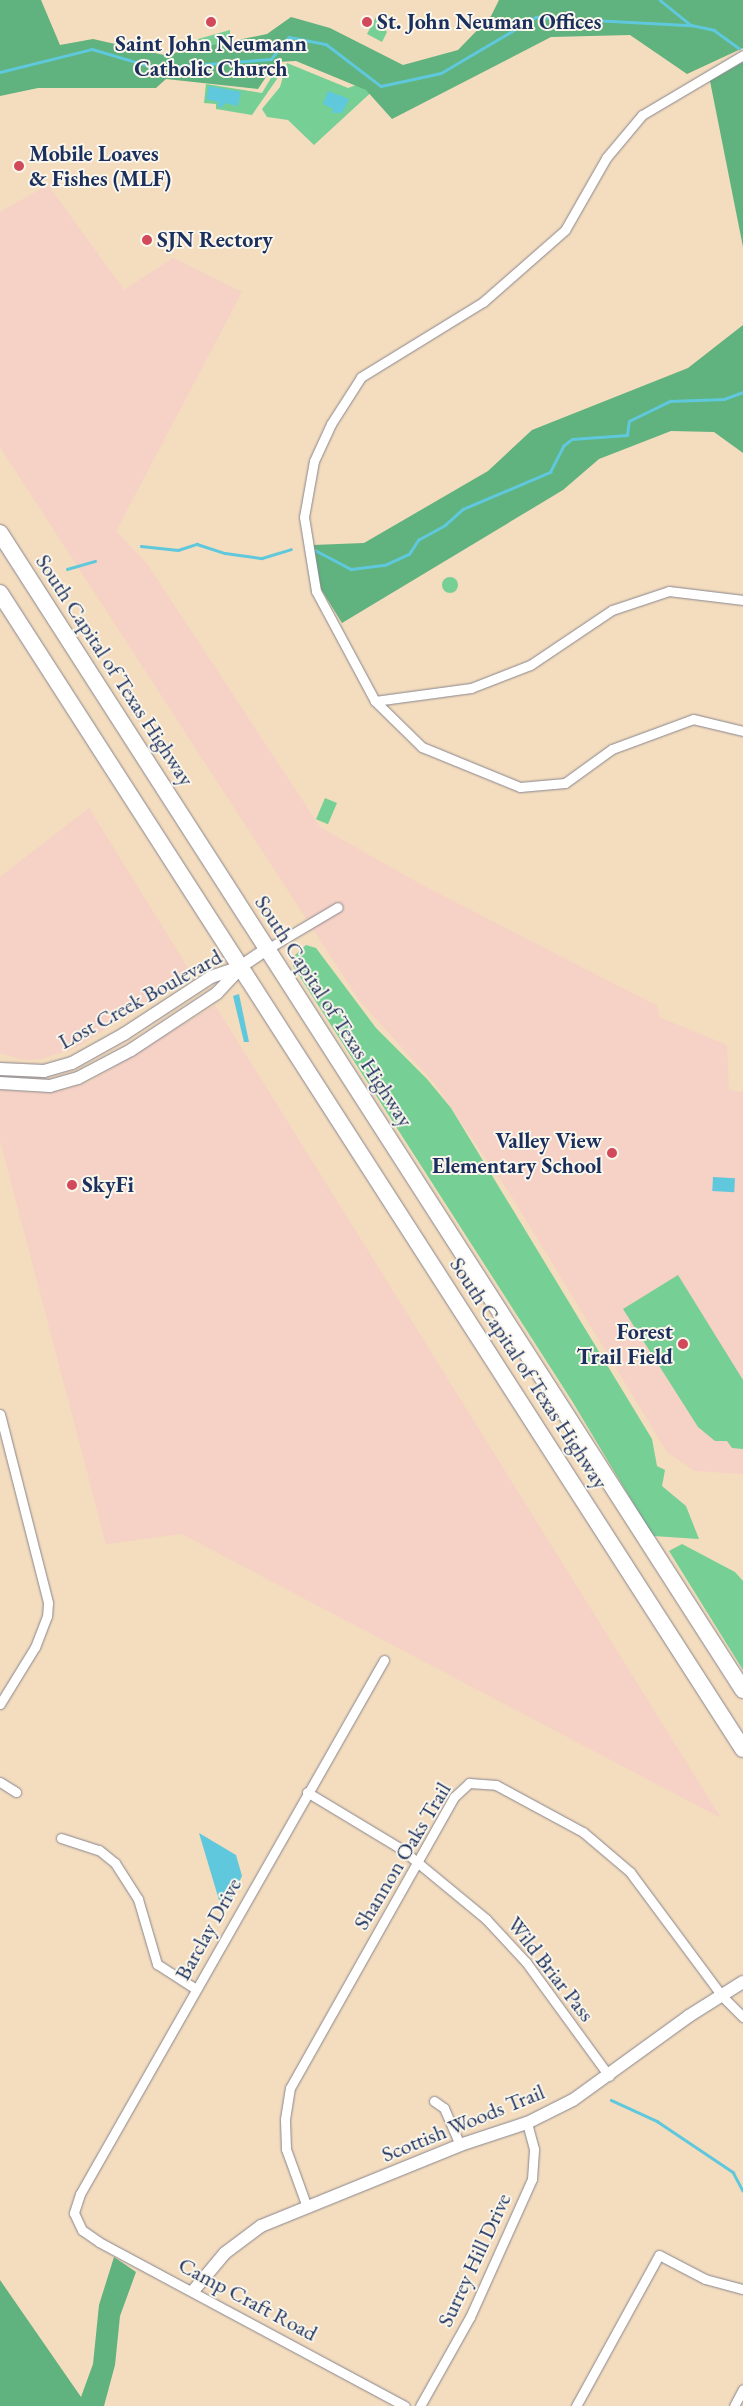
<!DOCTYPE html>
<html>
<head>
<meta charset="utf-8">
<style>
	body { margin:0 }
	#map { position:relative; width:743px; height:2406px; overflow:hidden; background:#f4dcbe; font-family:"EB Garamond",serif }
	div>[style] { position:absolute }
	.built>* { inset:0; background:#f6d1c5 }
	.green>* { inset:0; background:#76cf95; transform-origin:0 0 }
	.round { border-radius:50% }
	.forest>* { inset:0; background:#60b27e }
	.water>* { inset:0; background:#60c8dc; transform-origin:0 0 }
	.stream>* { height:2.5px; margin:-1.25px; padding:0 1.25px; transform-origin:1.25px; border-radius:1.25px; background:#60c8dc }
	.roads { filter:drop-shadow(0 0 1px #88868e) drop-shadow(0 0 1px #88868e) }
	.street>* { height:9px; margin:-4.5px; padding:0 4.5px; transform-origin:4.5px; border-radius:4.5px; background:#fff }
	.secondary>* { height:12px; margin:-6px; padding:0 6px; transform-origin:6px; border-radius:6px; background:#fff }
	.highway>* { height:16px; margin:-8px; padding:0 8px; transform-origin:8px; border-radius:8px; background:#fff }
	.dots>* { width:14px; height:14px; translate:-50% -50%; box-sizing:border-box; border:2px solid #fbf7ec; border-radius:50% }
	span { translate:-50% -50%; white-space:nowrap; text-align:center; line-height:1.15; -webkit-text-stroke:4px #fbf7ec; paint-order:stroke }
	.poi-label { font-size:22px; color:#1b2f5e; font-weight:700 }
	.left { translate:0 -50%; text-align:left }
	.right { translate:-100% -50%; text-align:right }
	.street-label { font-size:22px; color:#1b2f5e }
</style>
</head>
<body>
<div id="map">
	<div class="built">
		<i style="clip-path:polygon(48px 185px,124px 290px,173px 258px,242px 292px,116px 531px,147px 564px,320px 827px,422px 885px,657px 1006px,659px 1017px,727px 1045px,729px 1090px,743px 1092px,743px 1474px,695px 1471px,667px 1452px,512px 1197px,435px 1084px,359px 1000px,0 447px,0 212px)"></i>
		<i style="clip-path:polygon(89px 808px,191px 973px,76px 1048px,41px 1059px,23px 1060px,0 1053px,0 877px)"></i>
		<i style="clip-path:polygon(215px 1005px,721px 1818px,182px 1534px,106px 1544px,0 1140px,0 1089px,37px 1093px,64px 1090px,91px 1081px)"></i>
	</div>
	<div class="green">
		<i style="clip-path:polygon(376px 17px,387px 32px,382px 42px,367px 34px)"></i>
		<i style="clip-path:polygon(230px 30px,230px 38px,210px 48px,200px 43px,198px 39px)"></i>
		<i style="clip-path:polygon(280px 63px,277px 79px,252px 115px,216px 109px,216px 104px,204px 103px,206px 84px,262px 93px)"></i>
		<i style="clip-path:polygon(287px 63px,348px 88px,367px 81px,377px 87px,314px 145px,288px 120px,267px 117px,262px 109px,280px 87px)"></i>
		<i class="round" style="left:442px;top:577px;width:16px;height:16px"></i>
		<i style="left:325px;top:798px;width:13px;height:23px;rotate:23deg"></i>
		<i style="clip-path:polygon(306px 945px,316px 948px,376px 1028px,427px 1079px,451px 1108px,652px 1439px,657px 1466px,665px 1470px,662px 1486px,686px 1506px,699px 1539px,653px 1536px,572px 1401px,293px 966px,294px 956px)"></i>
		<i style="clip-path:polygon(678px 1275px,743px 1380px,743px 1449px,732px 1448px,727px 1441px,715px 1441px,698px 1427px,623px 1309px)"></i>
		<i style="clip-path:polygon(682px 1544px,735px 1572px,743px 1581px,743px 1670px,669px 1551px)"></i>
	</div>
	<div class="forest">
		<i style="clip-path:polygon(0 0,41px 0,60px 45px,93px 39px,164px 55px,267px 34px,291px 17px,330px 28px,403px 65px,458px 50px,491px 16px,499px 0,743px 0,743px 48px,687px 74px,630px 35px,551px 37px,392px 119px,366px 90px,296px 61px,276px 62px,258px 89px,166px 79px,156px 88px,38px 88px,0 96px)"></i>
		<i style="clip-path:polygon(743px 62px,743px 247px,710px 81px)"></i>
		<i style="clip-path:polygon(743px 325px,743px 453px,714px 432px,671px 431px,599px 459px,563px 490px,342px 623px,321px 589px,313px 545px,364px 543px,488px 471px,532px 430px,688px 368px)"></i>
		<i style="clip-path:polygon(114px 2257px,136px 2272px,120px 2316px,115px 2365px,104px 2406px,0 2406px,0 2280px,81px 2397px,93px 2364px,99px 2305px)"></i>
	</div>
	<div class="water">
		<i style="clip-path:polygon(209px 86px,241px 92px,238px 106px,224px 103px,223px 107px,218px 107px,218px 102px,206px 99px)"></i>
		<i style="clip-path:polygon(328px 91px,349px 99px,342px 113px,332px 113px,333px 109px,323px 104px)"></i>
		<i style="clip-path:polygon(239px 994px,249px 1042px,244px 1042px,233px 996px)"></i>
		<i style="left:713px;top:1177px;width:22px;height:14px;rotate:3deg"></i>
		<i style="clip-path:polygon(199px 1833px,236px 1855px,242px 1876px,232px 1897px,219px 1900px)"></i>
	</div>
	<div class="stream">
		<i style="left:660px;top:0;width:40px;rotate:39deg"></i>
		<i style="left:691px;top:25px;width:24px;rotate:12deg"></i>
		<i style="left:714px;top:30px;width:31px;rotate:36deg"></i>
		<i style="left:0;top:72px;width:95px;rotate:-14deg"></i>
		<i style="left:92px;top:49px;width:67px;rotate:16.5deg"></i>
		<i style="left:156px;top:68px;width:115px;rotate:-4.5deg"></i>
		<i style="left:271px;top:59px;width:28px;rotate:-51deg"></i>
		<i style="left:289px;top:37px;width:38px;rotate:11deg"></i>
		<i style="left:326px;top:44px;width:69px;rotate:37.4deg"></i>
		<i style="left:381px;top:86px;width:61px;rotate:-12.2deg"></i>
		<i style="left:441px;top:73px;width:110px;rotate:-30.5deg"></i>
		<i style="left:536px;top:17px;width:155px;rotate:3deg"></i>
		<i style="left:141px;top:546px;width:37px;rotate:6deg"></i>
		<i style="left:178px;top:550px;width:20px;rotate:-18deg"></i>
		<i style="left:197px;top:544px;width:29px;rotate:18deg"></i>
		<i style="left:225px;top:553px;width:37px;rotate:8deg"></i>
		<i style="left:262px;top:558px;width:30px;rotate:-17deg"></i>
		<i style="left:315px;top:550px;width:41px;rotate:27.8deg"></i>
		<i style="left:351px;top:569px;width:34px;rotate:-7deg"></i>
		<i style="left:385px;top:565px;width:26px;rotate:-25deg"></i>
		<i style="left:409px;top:554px;width:17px;rotate:-57deg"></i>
		<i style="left:418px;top:540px;width:31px;rotate:-29deg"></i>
		<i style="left:445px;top:525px;width:24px;rotate:-42deg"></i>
		<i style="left:463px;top:509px;width:95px;rotate:-23deg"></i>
		<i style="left:550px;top:472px;width:29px;rotate:-63deg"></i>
		<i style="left:563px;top:446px;width:11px;rotate:-38deg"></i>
		<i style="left:572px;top:439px;width:55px;rotate:-4.2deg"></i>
		<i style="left:627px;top:435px;width:14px;rotate:-82deg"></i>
		<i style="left:629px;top:421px;width:46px;rotate:-26deg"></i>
		<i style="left:670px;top:401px;width:54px;rotate:-2.1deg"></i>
		<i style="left:724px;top:399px;width:20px;rotate:-20deg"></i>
		<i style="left:67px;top:569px;width:29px;rotate:-16deg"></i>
		<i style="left:611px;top:2100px;width:51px;rotate:24.5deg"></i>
		<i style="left:657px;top:2121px;width:92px;rotate:33.9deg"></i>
		<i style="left:733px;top:2172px;width:21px;rotate:62deg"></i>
	</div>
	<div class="roads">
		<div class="street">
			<i style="left:743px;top:600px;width:75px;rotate:-173.1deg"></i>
			<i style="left:669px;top:591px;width:60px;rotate:161.6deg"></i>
			<i style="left:612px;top:610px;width:99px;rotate:146.1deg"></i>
			<i style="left:530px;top:665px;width:63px;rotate:158.7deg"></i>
			<i style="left:471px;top:688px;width:97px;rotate:172.3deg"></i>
			<i style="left:375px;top:701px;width:66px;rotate:44.4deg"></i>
			<i style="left:422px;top:747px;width:106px;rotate:22.2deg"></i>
			<i style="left:520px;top:787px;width:45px;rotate:-5.1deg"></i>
			<i style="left:565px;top:783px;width:58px;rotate:-35.9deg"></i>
			<i style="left:612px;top:749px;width:86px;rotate:-20.3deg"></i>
			<i style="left:693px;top:719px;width:51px;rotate:13.5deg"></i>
			<i style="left:375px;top:701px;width:125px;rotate:-118.2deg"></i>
			<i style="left:316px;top:591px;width:75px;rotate:-99.2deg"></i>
			<i style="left:304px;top:517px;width:57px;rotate:-79.9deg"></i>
			<i style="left:314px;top:461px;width:41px;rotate:-65.3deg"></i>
			<i style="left:331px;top:424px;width:56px;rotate:-57.4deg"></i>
			<i style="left:361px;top:377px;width:143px;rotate:-31.6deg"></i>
			<i style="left:483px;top:302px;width:109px;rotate:-41.3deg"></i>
			<i style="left:565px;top:230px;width:83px;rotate:-60.3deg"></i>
			<i style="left:606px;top:158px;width:56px;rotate:-50.1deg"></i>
			<i style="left:642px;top:115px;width:117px;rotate:-30.7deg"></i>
			<i style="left:267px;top:949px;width:82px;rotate:-30.6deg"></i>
			<i style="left:0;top:1414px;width:195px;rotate:75.7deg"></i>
			<i style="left:48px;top:1603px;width:13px;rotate:94deg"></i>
			<i style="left:47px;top:1616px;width:33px;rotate:111deg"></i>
			<i style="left:35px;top:1647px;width:67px;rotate:121.6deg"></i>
			<i style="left:384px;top:1660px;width:614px;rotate:119.65deg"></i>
			<i style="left:80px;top:2194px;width:20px;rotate:108deg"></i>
			<i style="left:74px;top:2213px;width:19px;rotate:65deg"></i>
			<i style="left:82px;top:2230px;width:21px;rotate:35deg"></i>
			<i style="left:99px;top:2242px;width:347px;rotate:28.2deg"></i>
			<i style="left:0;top:1782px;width:19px;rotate:32deg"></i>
			<i style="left:307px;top:1792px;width:109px;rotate:31.1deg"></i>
			<i style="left:400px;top:1848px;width:112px;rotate:39.5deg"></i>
			<i style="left:486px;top:1919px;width:59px;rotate:47.1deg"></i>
			<i style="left:526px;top:1962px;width:141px;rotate:53.9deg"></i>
			<i style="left:61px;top:1838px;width:40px;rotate:18deg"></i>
			<i style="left:99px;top:1850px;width:21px;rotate:39deg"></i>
			<i style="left:115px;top:1863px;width:43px;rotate:57.4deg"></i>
			<i style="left:138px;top:1899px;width:68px;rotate:73.7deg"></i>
			<i style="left:157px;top:1964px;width:46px;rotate:32.7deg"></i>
			<i style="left:434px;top:2101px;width:12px;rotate:35deg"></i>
			<i style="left:444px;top:2108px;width:40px;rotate:66.6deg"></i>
			<i style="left:307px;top:2207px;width:62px;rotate:-109.9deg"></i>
			<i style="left:286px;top:2149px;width:30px;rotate:-92deg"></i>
			<i style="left:285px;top:2119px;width:31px;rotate:-81deg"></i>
			<i style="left:290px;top:2088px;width:334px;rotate:-60.6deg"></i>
			<i style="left:454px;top:1797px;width:21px;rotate:-43deg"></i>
			<i style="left:469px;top:1783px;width:27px;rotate:4deg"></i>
			<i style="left:496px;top:1785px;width:99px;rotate:28.4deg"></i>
			<i style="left:583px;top:1832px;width:62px;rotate:40.4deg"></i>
			<i style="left:630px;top:1872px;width:154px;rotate:53.4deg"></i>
			<i style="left:722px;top:1996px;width:30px;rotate:45deg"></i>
			<i style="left:420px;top:2406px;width:102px;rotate:-60.7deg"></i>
			<i style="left:470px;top:2317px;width:151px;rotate:-65.8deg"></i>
			<i style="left:532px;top:2179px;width:30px;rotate:-86deg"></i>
			<i style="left:534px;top:2149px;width:27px;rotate:-105deg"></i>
			<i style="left:576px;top:2406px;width:172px;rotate:-61.2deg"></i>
			<i style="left:659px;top:2255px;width:52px;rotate:27.6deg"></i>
			<i style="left:705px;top:2279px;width:39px;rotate:15deg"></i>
			<i style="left:734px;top:2406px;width:19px;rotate:-62deg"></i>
		</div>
		<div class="secondary">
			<i style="left:0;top:1069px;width:44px;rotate:2.6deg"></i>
			<i style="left:44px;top:1071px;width:29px;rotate:-16deg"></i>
			<i style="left:72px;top:1063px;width:60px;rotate:-29.1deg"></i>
			<i style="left:124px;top:1034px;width:104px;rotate:-33.2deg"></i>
			<i style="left:211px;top:977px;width:31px;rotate:-19deg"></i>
			<i style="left:240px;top:967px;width:32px;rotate:-34deg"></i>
			<i style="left:0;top:1083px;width:50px;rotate:3.4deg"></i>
			<i style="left:50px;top:1086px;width:29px;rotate:-16deg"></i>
			<i style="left:78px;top:1078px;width:60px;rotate:-27.8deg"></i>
			<i style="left:131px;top:1050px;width:103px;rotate:-33.5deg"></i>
			<i style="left:217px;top:993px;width:33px;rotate:-47deg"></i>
			<i style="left:194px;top:2290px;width:48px;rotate:-50deg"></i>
			<i style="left:225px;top:2253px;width:45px;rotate:-36.9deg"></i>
			<i style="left:261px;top:2226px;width:215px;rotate:-22.1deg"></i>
			<i style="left:460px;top:2145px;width:71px;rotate:-18.2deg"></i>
			<i style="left:527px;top:2123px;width:51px;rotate:-26.6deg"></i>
			<i style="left:573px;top:2100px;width:143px;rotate:-35.9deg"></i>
			<i style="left:689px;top:2016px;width:64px;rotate:-32.2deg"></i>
		</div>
		<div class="highway">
			<i style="left:0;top:533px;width:1375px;rotate:57.29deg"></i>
			<i style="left:0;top:593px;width:1374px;rotate:57.27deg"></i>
		</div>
	</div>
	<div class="dots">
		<i style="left:211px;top:22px;background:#d1495b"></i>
		<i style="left:367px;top:22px;background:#d1495b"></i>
		<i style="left:19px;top:166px;background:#d1495b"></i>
		<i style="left:147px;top:240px;background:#d1495b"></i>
		<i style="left:612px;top:1153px;background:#d1495b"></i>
		<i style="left:72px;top:1185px;background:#d1495b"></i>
		<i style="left:683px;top:1344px;background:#d1495b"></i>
	</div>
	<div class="poi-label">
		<span class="left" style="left:377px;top:22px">St. John Neuman Offices</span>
		<span style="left:211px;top:56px">Saint John Neumann<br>Catholic Church</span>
		<span class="left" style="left:29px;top:166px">Mobile Loaves<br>&amp; Fishes (MLF)</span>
		<span class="left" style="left:157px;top:240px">SJN Rectory</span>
		<span class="right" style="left:602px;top:1153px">Valley View<br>Elementary School</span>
		<span class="left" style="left:82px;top:1185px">SkyFi</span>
		<span class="right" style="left:673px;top:1344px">Forest<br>Trail Field</span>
	</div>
	<div class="street-label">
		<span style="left:115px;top:670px;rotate:57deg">South Capital of Texas Highway</span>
		<span style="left:140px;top:999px;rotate:-29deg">Lost Creek Boulevard</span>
		<span style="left:334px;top:1011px;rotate:57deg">South Capital of Texas Highway</span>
		<span style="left:529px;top:1373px;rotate:57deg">South Capital of Texas Highway</span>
		<span style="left:402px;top:1856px;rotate:-59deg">Shannon Oaks Trail</span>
		<span style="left:208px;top:1929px;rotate:-61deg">Barclay Drive</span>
		<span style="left:551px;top:1969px;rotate:52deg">Wild Briar Pass</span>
		<span style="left:463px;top:2123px;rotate:-22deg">Scottish Woods Trail</span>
		<span style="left:474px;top:2260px;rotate:-65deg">Surrey Hill Drive</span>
		<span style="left:248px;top:2299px;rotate:28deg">Camp Craft Road</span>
	</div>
</div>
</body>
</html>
